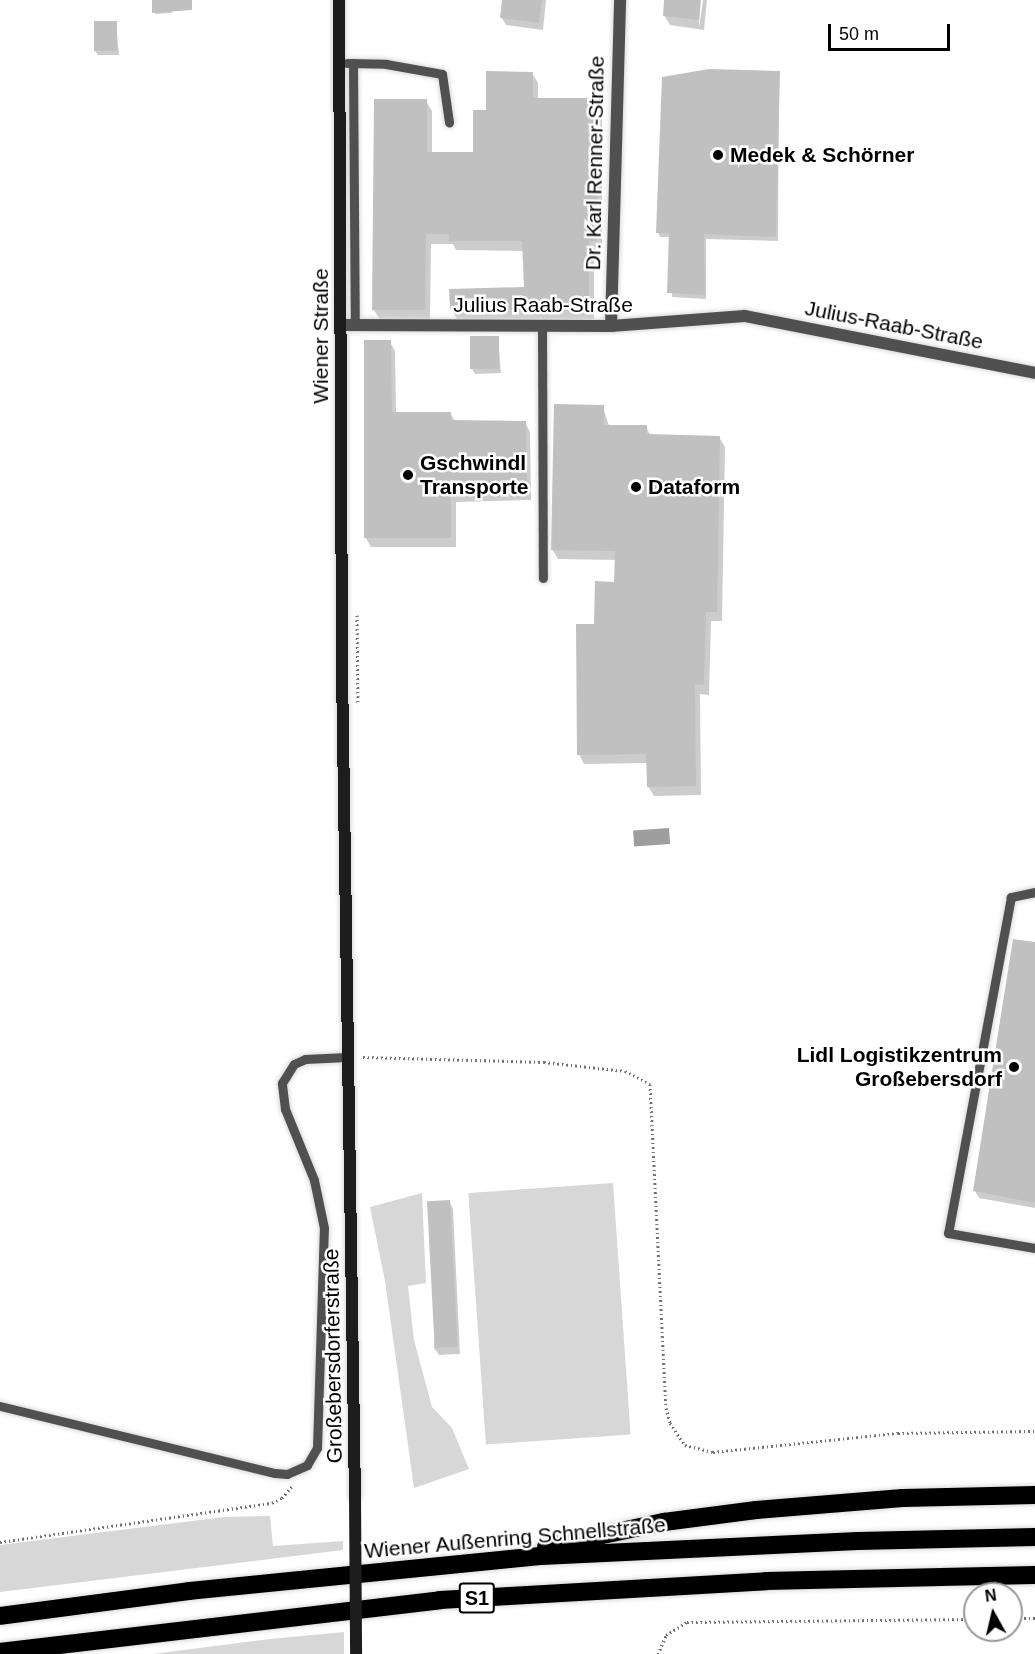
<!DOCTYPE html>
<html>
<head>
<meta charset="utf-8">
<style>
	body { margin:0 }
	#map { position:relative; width:1035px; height:1654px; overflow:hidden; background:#fff; font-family:Arial,sans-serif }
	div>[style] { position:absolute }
	.green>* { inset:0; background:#d7d7d7; transform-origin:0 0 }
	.water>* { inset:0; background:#9e9e9e; transform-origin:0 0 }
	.shadow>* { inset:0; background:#0003 }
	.building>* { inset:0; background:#c0c0c0; transform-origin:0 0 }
	.path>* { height:3px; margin-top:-1.5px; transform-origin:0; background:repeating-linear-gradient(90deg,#727272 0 1.5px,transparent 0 4.5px) }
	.roads { filter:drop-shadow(0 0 2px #dbdbdb) drop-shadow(0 0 2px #dbdbdb) }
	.lane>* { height:9px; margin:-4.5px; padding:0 4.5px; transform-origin:4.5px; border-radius:4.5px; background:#505050 }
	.street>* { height:12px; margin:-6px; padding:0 6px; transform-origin:6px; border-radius:6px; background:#505050 }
	.secondary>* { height:12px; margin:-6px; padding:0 6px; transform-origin:6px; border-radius:6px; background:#1d1d1d }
	.highway>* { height:18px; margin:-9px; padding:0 9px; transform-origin:9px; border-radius:9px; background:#000 }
	.secondary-bridge>* { height:12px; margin:-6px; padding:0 6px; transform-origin:6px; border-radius:6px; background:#1d1d1d }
	.dots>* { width:16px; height:16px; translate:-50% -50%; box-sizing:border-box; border:3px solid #fff; border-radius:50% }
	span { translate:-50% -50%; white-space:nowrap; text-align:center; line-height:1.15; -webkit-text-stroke:5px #fff; paint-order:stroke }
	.shield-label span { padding:2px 4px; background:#fff; border:2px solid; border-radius:4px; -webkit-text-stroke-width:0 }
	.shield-label { font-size:20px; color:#000; font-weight:700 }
	.poi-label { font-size:21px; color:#000; font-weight:700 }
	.left { translate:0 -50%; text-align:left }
	.right { translate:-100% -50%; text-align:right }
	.street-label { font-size:21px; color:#000 }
	.north { position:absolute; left:963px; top:1582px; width:60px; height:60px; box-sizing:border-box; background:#fff; border:2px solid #999; border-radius:50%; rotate:352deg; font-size:16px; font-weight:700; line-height:24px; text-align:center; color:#000 }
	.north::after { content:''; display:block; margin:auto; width:21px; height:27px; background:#000; clip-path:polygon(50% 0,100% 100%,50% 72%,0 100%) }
	.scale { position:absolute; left:828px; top:24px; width:122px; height:27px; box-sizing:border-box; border:3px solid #000; border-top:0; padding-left:8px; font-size:18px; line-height:21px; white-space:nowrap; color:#000; -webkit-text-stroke:4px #fff; paint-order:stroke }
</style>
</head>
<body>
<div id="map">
	<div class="green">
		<i style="left:613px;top:1183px;width:252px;height:145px;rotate:86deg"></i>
		<i style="clip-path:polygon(422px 1193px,426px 1283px,408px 1286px,414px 1340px,432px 1407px,452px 1428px,469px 1469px,414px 1488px,385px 1281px,370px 1207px)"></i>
		<i style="clip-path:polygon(270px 1516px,273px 1546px,343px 1541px,343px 1550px,0 1592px,0 1545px,224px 1517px)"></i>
		<i style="clip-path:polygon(344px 1632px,344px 1654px,153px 1654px,270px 1639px)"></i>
	</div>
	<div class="water">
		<i style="left:669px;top:828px;width:16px;height:36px;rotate:86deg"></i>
	</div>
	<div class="shadow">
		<i style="clip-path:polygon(159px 0,170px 0,172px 13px,155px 14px)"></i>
		<i style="clip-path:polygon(504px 0,546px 0,543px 30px,506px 25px,502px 18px)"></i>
		<i style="clip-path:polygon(665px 0,700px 0,699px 28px,703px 0,707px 0,704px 30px,670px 25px,664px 15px)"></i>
		<i style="clip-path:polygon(116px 22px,119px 55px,98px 55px,95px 51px)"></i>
		<i style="clip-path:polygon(779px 72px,778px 241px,706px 239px,706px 299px,672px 297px,670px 237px,660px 237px,658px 232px)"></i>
		<i style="clip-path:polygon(532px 73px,538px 83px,538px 99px,597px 100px,602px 110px,602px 251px,594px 251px,594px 319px,457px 319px,451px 309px,525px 289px,524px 251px,456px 250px,453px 244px,431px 244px,430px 320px,380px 320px,374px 310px,426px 101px,432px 111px,432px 153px,474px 154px,487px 112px)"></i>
		<i style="clip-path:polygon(498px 338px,501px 373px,475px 374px,472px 369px)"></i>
		<i style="clip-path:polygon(390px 342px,395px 351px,396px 413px,450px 413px,455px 421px,525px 422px,530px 432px,531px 500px,456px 502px,456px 547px,371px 547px,366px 538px)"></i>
		<i style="clip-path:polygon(603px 407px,609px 426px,646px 427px,651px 436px,719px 437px,725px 447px,722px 621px,711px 621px,709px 695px,700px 694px,701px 795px,654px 796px,648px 786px,648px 763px,584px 764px,579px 754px,595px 626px,616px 583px,616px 560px,558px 559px,552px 549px)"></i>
		<i style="clip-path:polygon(1035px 944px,1035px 1208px,979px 1198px,975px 1191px)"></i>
		<i style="clip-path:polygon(449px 1201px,453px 1209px,460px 1354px,439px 1355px,434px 1348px)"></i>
	</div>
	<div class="building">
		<i style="clip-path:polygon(152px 0,192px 0,192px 10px,152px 13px)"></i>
		<i style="clip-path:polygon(502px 0,542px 0,539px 23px,500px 18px)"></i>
		<i style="clip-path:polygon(664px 0,701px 0,699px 20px,663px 16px)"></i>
		<i style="left:94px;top:21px;width:23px;height:30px"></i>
		<i style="clip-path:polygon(709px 69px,780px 71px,776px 237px,704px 234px,705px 295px,667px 293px,669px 233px,656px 233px,662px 77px)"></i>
		<i style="clip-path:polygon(486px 71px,533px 72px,533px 98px,598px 98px,597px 241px,589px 241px,589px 310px,450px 309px,449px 289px,524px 287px,522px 241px,449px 241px,449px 234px,426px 234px,425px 310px,372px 310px,374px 99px,427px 99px,427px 152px,473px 152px,473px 110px,486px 110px)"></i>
		<i style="left:499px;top:336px;width:33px;height:29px;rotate:90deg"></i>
		<i style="clip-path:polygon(364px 340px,391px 340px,392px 412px,451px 412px,451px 420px,526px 421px,527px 491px,451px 492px,451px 538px,364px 538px)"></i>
		<i style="clip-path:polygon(554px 404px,604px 405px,604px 425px,647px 425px,647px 434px,720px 436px,717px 612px,706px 612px,704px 685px,695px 685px,696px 786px,647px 787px,646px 754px,577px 755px,576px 624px,594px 624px,595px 581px,614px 582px,615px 551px,551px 550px)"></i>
		<i style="clip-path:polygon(1013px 939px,1035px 942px,1035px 1203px,973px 1191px)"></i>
		<i style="left:450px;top:1200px;width:147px;height:23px;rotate:87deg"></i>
	</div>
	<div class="path">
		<i style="left:357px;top:615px;width:89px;rotate:89.4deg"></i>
		<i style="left:363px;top:1057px;width:181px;rotate:1.6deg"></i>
		<i style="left:544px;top:1062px;width:81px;rotate:6.3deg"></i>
		<i style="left:625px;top:1071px;width:28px;rotate:27deg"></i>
		<i style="left:650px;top:1084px;width:324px;rotate:87.2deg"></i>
		<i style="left:666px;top:1408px;width:16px;rotate:75deg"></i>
		<i style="left:670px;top:1423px;width:27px;rotate:56deg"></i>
		<i style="left:685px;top:1445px;width:29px;rotate:14deg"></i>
		<i style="left:713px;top:1452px;width:186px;rotate:-5.9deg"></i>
		<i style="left:898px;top:1433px;width:137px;rotate:-0.8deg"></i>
		<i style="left:0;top:1542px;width:275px;rotate:-8.2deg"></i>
		<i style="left:272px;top:1503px;width:11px;rotate:-27deg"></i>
		<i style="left:282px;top:1498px;width:17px;rotate:-50deg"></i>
		<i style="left:1011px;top:1618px;width:24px"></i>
		<i style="left:658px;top:1654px;width:21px;rotate:-67deg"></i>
		<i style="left:666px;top:1635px;width:25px;rotate:-32deg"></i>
		<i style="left:687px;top:1622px;width:288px;rotate:-0.6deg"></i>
	</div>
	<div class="roads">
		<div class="lane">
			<i style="left:347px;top:63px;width:39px;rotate:1deg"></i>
			<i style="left:386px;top:64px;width:57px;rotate:10.1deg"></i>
			<i style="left:442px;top:74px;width:49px;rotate:81.7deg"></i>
			<i style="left:353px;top:63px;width:262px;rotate:89.6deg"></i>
			<i style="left:542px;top:324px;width:254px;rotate:89.8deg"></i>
			<i style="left:1035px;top:892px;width:25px;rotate:168deg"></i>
			<i style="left:1011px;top:897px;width:342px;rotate:100.6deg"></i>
			<i style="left:948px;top:1233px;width:88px;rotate:9.8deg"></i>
			<i style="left:0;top:1406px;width:283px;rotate:13.7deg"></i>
			<i style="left:275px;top:1473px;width:12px;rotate:5deg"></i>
			<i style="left:287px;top:1474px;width:22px;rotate:-24deg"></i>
			<i style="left:307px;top:1465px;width:20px;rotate:-60deg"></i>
			<i style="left:317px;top:1448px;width:220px;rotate:-88.2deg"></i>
			<i style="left:324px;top:1228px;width:49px;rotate:-101.8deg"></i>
			<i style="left:314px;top:1180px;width:77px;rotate:-112.2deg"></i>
			<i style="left:285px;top:1109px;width:26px;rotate:-97deg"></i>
			<i style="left:282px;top:1083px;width:22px;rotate:-58deg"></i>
			<i style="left:294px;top:1064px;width:12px;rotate:-24deg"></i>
			<i style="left:305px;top:1059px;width:42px;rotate:-2.7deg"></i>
		</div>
		<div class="street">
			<i style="left:341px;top:325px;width:270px;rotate:0.2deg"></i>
			<i style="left:611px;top:326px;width:134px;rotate:-4.3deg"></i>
			<i style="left:745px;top:316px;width:296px;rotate:11.1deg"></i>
			<i style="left:611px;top:326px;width:326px;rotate:-88.4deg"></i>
		</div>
		<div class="secondary">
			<i style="left:339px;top:0;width:671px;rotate:89.74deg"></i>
			<i style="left:342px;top:671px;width:825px;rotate:89.1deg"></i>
		</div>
		<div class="highway">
			<i style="left:546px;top:1547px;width:121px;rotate:-12deg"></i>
			<i style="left:664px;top:1522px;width:93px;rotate:-7.4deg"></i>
			<i style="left:756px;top:1510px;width:147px;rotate:-4.7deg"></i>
			<i style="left:903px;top:1498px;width:132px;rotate:-1.3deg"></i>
			<i style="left:0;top:1616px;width:191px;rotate:-7.5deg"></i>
			<i style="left:189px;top:1591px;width:354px;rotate:-5.7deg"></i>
			<i style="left:541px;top:1556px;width:317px;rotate:-2.7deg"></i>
			<i style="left:858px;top:1541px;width:177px;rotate:-1.3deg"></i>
			<i style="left:0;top:1652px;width:443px;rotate:-6.7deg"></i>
			<i style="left:440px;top:1600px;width:327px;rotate:-3.3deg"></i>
			<i style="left:766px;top:1581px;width:269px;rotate:-1.3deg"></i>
		</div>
	</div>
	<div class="secondary-bridge">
		<i style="left:355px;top:1496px;width:158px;rotate:89.6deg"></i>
	</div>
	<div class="dots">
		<i style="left:718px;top:155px;background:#000"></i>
		<i style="left:408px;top:475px;background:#000"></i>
		<i style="left:636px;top:487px;background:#000"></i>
		<i style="left:1014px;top:1067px;background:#000"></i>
	</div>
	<div class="shield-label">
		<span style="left:477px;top:1598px">S1</span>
	</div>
	<div class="poi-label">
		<span class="left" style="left:730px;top:155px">Medek &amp; Schörner</span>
		<span class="left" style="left:420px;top:475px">Gschwindl<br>Transporte</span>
		<span class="left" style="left:648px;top:487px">Dataform</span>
		<span class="right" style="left:1002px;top:1067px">Lidl Logistikzentrum<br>Großebersdorf</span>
	</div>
	<div class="street-label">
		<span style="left:595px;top:163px;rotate:-89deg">Dr. Karl Renner-Straße</span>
		<span style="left:543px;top:305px">Julius Raab-Straße</span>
		<span style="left:894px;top:325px;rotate:11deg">Julius-Raab-Straße</span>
		<span style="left:321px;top:336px;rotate:-90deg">Wiener Straße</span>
		<span style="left:333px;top:1356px;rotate:-91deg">Großebersdorferstraße</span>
		<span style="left:515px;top:1538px;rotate:-5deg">Wiener Außenring Schnellstraße</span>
	</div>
	<div class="north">N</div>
	<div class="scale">50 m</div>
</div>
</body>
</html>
